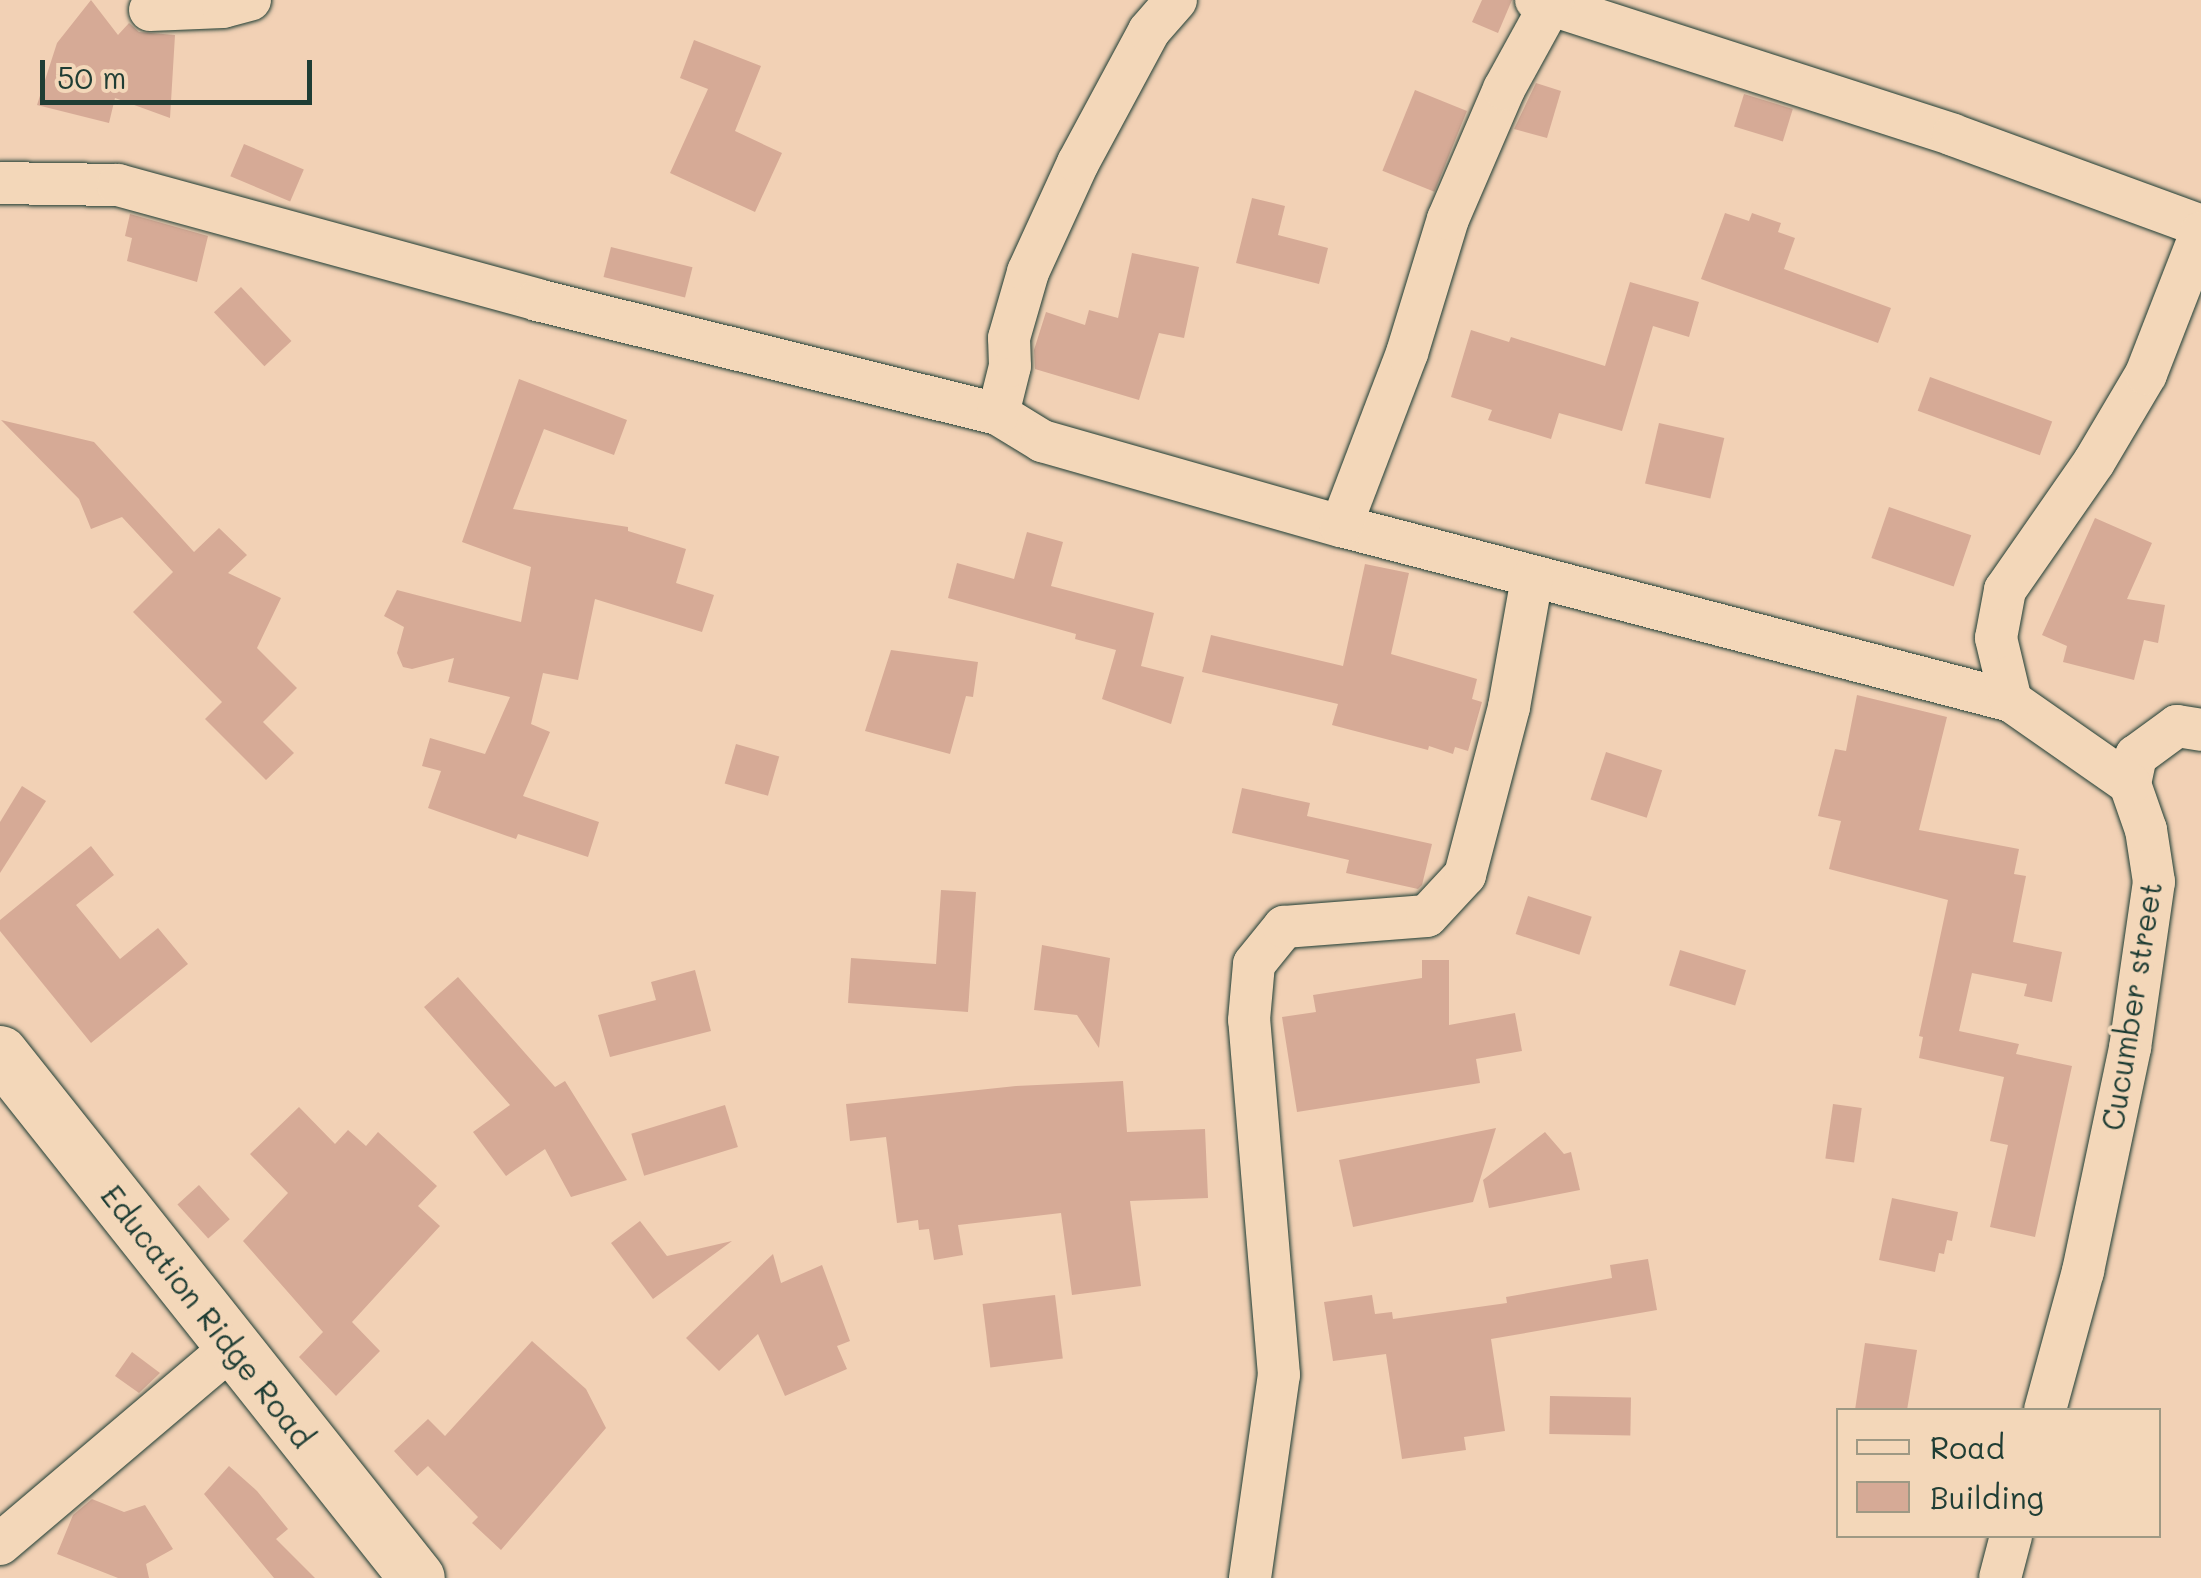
<!DOCTYPE html>
<html>
<head>
<meta charset="utf-8">
<style>
	body { margin:0 }
	#map { position:relative; width:2201px; height:1578px; overflow:hidden; background:#f2d1b5; font-family:Mali,sans-serif }
	div>[style] { position:absolute }
	.building>* { inset:0; background:#d6aa96; transform-origin:0 0 }
	.roads { filter:drop-shadow(0 0 2px #1f3d34) drop-shadow(0 0 2px #1f3d34) }
	.street>* { height:42px; margin:-21px; padding:0 21px; transform-origin:21px; border-radius:21px; background:#f3d7b9 }
	.secondary>* { height:55px; margin:-27.5px; padding:0 27.5px; transform-origin:27.5px; border-radius:27.5px; background:#f3d7b9 }
	span { translate:-50% -50%; white-space:nowrap; text-align:center; line-height:1.15; -webkit-text-stroke:8px #f3d7b9; paint-order:stroke }
	.street-label { font-size:30px; color:#1f3d34 }
	.legend { position:absolute; left:1836px; top:1408px; width:325px; height:130px; box-sizing:border-box; background:#f3d7b9; border:2px solid #9e9984; margin:0; padding:12px 18px; list-style:none; font-size:30px; color:#1f3d34 }
	.legend li { display:flex; align-items:center; gap:20px; height:50px }
	.legend b { width:50px; border:2px solid #9e9984 }
	.scale { position:absolute; left:40px; top:60px; width:272px; height:45px; box-sizing:border-box; border:5px solid #1f3d34; border-top:0; padding-left:12px; font-size:30px; line-height:35px; white-space:nowrap; color:#1f3d34; -webkit-text-stroke:8px #f3d7b9; paint-order:stroke }
</style>
</head>
<body>
<div id="map">
	<div class="building">
		<i style="clip-path:polygon(91px 0,118px 35px,129px 23px,139px 32px,175px 35px,170px 118px,115px 98px,109px 123px,37px 105px,57px 43px)"></i>
		<i style="clip-path:polygon(1482px 0,1512px 0,1498px 33px,1472px 22px)"></i>
		<i style="clip-path:polygon(694px 40px,761px 66px,735px 131px,782px 153px,755px 212px,670px 173px,708px 89px,680px 78px)"></i>
		<i style="clip-path:polygon(1536px 83px,1561px 91px,1547px 138px,1514px 129px)"></i>
		<i style="left:1415px;top:90px;width:56px;height:87px;rotate:22deg"></i>
		<i style="left:1744px;top:94px;width:51px;height:34px;rotate:17deg"></i>
		<i style="left:244px;top:144px;width:65px;height:35px;rotate:23deg"></i>
		<i style="clip-path:polygon(1252px 198px,1285px 206px,1278px 235px,1328px 248px,1319px 284px,1236px 263px)"></i>
		<i style="clip-path:polygon(1725px 213px,1749px 221px,1752px 213px,1781px 223px,1778px 232px,1795px 238px,1784px 269px,1891px 308px,1878px 343px,1701px 279px)"></i>
		<i style="clip-path:polygon(130px 214px,208px 236px,197px 282px,127px 261px,132px 238px,125px 236px)"></i>
		<i style="left:611px;top:247px;width:84px;height:31px;rotate:14deg"></i>
		<i style="clip-path:polygon(1132px 253px,1199px 267px,1184px 338px,1159px 333px,1139px 400px,1035px 369px,1034px 350px,1046px 312px,1085px 325px,1089px 310px,1118px 318px)"></i>
		<i style="clip-path:polygon(1630px 282px,1699px 302px,1689px 337px,1653px 326px,1622px 431px,1559px 413px,1551px 439px,1488px 420px,1492px 410px,1451px 397px,1471px 330px,1509px 342px,1511px 337px,1605px 366px)"></i>
		<i style="left:241px;top:287px;width:74px;height:37px;rotate:47deg"></i>
		<i style="left:1930px;top:377px;width:130px;height:36px;rotate:20deg"></i>
		<i style="clip-path:polygon(519px 379px,627px 420px,614px 455px,544px 429px,513px 509px,628px 527px,628px 531px,686px 549px,676px 583px,714px 595px,702px 632px,595px 599px,578px 680px,543px 673px,531px 724px,550px 732px,523px 796px,599px 822px,588px 857px,518px 834px,516px 839px,428px 808px,441px 771px,422px 766px,430px 738px,485px 754px,510px 697px,448px 682px,454px 658px,412px 669px,403px 667px,397px 653px,404px 627px,384px 616px,397px 590px,521px 622px,531px 567px,462px 542px)"></i>
		<i style="clip-path:polygon(1px 420px,94px 442px,194px 552px,219px 528px,247px 555px,228px 573px,281px 598px,257px 648px,297px 688px,263px 722px,294px 753px,266px 780px,205px 719px,222px 702px,133px 612px,173px 572px,122px 517px,91px 529px,79px 499px)"></i>
		<i style="left:1659px;top:423px;width:67px;height:62px;rotate:13deg"></i>
		<i style="left:1889px;top:507px;width:87px;height:54px;rotate:19deg"></i>
		<i style="clip-path:polygon(2095px 518px,2152px 543px,2127px 599px,2165px 605px,2158px 643px,2144px 640px,2134px 680px,2063px 662px,2067px 646px,2042px 635px)"></i>
		<i style="clip-path:polygon(1027px 532px,1063px 542px,1051px 586px,1154px 613px,1141px 666px,1184px 677px,1171px 724px,1102px 699px,1116px 650px,1075px 639px,1076px 634px,948px 598px,957px 563px,1014px 579px)"></i>
		<i style="clip-path:polygon(1365px 564px,1409px 573px,1391px 654px,1477px 679px,1472px 699px,1482px 702px,1468px 751px,1455px 747px,1453px 754px,1429px 746px,1428px 750px,1332px 725px,1338px 704px,1202px 672px,1211px 635px,1343px 666px)"></i>
		<i style="clip-path:polygon(891px 650px,978px 662px,973px 697px,966px 696px,950px 754px,865px 731px)"></i>
		<i style="clip-path:polygon(1857px 695px,1947px 717px,1919px 830px,2019px 849px,2014px 874px,2026px 876px,2013px 942px,2062px 952px,2052px 1002px,2024px 996px,2027px 984px,1972px 973px,1959px 1031px,2019px 1044px,2016px 1054px,2072px 1066px,2035px 1237px,1990px 1227px,2008px 1145px,1990px 1141px,2004px 1077px,1919px 1058px,1923px 1037px,1919px 1036px,1948px 900px,1829px 869px,1841px 821px,1818px 816px,1835px 749px,1846px 751px)"></i>
		<i style="left:736px;top:744px;width:45px;height:41px;rotate:16deg"></i>
		<i style="left:1606px;top:752px;width:59px;height:50px;rotate:18deg"></i>
		<i style="clip-path:polygon(22px 786px,46px 801px,0 873px,0 822px)"></i>
		<i style="clip-path:polygon(1242px 788px,1310px 803px,1307px 816px,1432px 844px,1422px 885px,1418px 889px,1346px 873px,1349px 860px,1232px 833px)"></i>
		<i style="clip-path:polygon(91px 846px,114px 875px,76px 905px,120px 959px,158px 928px,188px 964px,91px 1043px,0 931px,0 920px)"></i>
		<i style="clip-path:polygon(941px 890px,976px 892px,968px 1012px,848px 1003px,851px 958px,936px 964px)"></i>
		<i style="left:1528px;top:896px;width:67px;height:40px;rotate:18deg"></i>
		<i style="clip-path:polygon(1042px 945px,1110px 958px,1099px 1048px,1077px 1015px,1034px 1010px)"></i>
		<i style="left:1680px;top:950px;width:69px;height:37px;rotate:17deg"></i>
		<i style="clip-path:polygon(1422px 960px,1449px 960px,1449px 1025px,1515px 1013px,1522px 1051px,1476px 1059px,1480px 1083px,1297px 1112px,1282px 1017px,1316px 1012px,1313px 995px,1422px 978px)"></i>
		<i style="clip-path:polygon(695px 970px,711px 1031px,610px 1057px,598px 1015px,656px 1000px,651px 982px)"></i>
		<i style="clip-path:polygon(458px 977px,555px 1087px,565px 1081px,627px 1180px,571px 1197px,545px 1149px,506px 1176px,473px 1132px,510px 1105px,424px 1007px)"></i>
		<i style="clip-path:polygon(1123px 1081px,1127px 1132px,1205px 1129px,1208px 1198px,1130px 1201px,1141px 1286px,1072px 1295px,1061px 1213px,958px 1225px,963px 1255px,934px 1260px,929px 1229px,919px 1230px,918px 1220px,897px 1223px,886px 1137px,850px 1141px,846px 1104px,1016px 1086px)"></i>
		<i style="left:1833px;top:1104px;width:29px;height:55px;rotate:8deg"></i>
		<i style="left:725px;top:1105px;width:44px;height:98px;rotate:73deg"></i>
		<i style="clip-path:polygon(299px 1107px,335px 1144px,348px 1130px,366px 1146px,378px 1132px,437px 1186px,418px 1206px,440px 1226px,352px 1322px,380px 1351px,336px 1396px,299px 1357px,323px 1332px,243px 1241px,288px 1193px,250px 1154px)"></i>
		<i style="clip-path:polygon(1496px 1128px,1473px 1202px,1353px 1227px,1339px 1160px)"></i>
		<i style="clip-path:polygon(1545px 1132px,1564px 1154px,1571px 1152px,1580px 1190px,1489px 1208px,1483px 1180px)"></i>
		<i style="left:199px;top:1185px;width:46px;height:29px;rotate:48deg"></i>
		<i style="clip-path:polygon(1892px 1198px,1958px 1212px,1952px 1241px,1947px 1240px,1944px 1254px,1939px 1253px,1935px 1272px,1879px 1260px)"></i>
		<i style="clip-path:polygon(640px 1221px,667px 1256px,732px 1241px,653px 1299px,611px 1243px)"></i>
		<i style="clip-path:polygon(773px 1254px,781px 1283px,822px 1265px,850px 1341px,837px 1346px,847px 1369px,785px 1396px,758px 1334px,719px 1371px,686px 1338px)"></i>
		<i style="clip-path:polygon(1648px 1259px,1657px 1310px,1491px 1339px,1505px 1431px,1464px 1437px,1466px 1450px,1402px 1459px,1386px 1354px,1333px 1361px,1324px 1302px,1372px 1295px,1375px 1314px,1392px 1312px,1393px 1319px,1507px 1303px,1506px 1297px,1612px 1278px,1610px 1265px)"></i>
		<i style="left:1055px;top:1295px;width:64px;height:73px;rotate:83deg"></i>
		<i style="clip-path:polygon(532px 1341px,586px 1389px,606px 1428px,501px 1550px,472px 1523px,478px 1517px,428px 1466px,417px 1476px,394px 1451px,428px 1419px,445px 1436px)"></i>
		<i style="clip-path:polygon(1865px 1343px,1917px 1350px,1907px 1410px,1855px 1410px)"></i>
		<i style="clip-path:polygon(132px 1352px,160px 1373px,139px 1393px,115px 1376px)"></i>
		<i style="left:1550px;top:1396px;width:81px;height:38px;rotate:1deg"></i>
		<i style="clip-path:polygon(229px 1466px,257px 1491px,288px 1529px,276px 1539px,315px 1578px,274px 1578px,204px 1494px)"></i>
		<i style="clip-path:polygon(92px 1499px,124px 1512px,145px 1505px,173px 1549px,146px 1564px,149px 1578px,118px 1578px,57px 1554px,73px 1515px)"></i>
	</div>
	<div class="roads">
		<div class="street">
			<i style="left:1536px;top:0;width:438px;rotate:17.9deg"></i>
			<i style="left:1953px;top:135px;width:264px;rotate:20.1deg"></i>
			<i style="left:150px;top:10px;width:73px;rotate:-2.4deg"></i>
			<i style="left:223px;top:7px;width:28px;rotate:-15deg"></i>
			<i style="left:0;top:183px;width:118px;rotate:1deg"></i>
			<i style="left:118px;top:185px;width:434px;rotate:15.3deg"></i>
			<i style="left:537px;top:300px;width:475px;rotate:13.9deg"></i>
			<i style="left:998px;top:414px;width:52px;rotate:31.5deg"></i>
			<i style="left:1042px;top:441px;width:311px;rotate:15.9deg"></i>
			<i style="left:1341px;top:526px;width:692px;rotate:14.64deg"></i>
			<i style="left:998px;top:414px;width:49px;rotate:-76deg"></i>
			<i style="left:1010px;top:366px;width:28px;rotate:-92deg"></i>
			<i style="left:1009px;top:338px;width:69px;rotate:-73.9deg"></i>
			<i style="left:1028px;top:272px;width:120px;rotate:-65.4deg"></i>
			<i style="left:1078px;top:163px;width:150px;rotate:-61.7deg"></i>
			<i style="left:1149px;top:31px;width:41px;rotate:-48.9deg"></i>
			<i style="left:1341px;top:526px;width:185px;rotate:-69.1deg"></i>
			<i style="left:1407px;top:353px;width:140px;rotate:-73deg"></i>
			<i style="left:1448px;top:219px;width:142px;rotate:-66.7deg"></i>
			<i style="left:1504px;top:89px;width:102px;rotate:-61.2deg"></i>
			<i style="left:2130px;top:784px;width:29px;rotate:-78deg"></i>
			<i style="left:2136px;top:756px;width:51px;rotate:-36.2deg"></i>
			<i style="left:2177px;top:726px;width:24px;rotate:9deg"></i>
			<i style="left:2045px;top:1410px;width:144px;rotate:-74.7deg"></i>
			<i style="left:2083px;top:1271px;width:228px;rotate:-78.1deg"></i>
			<i style="left:2130px;top:1048px;width:168px;rotate:-81.8deg"></i>
			<i style="left:2154px;top:882px;width:53px;rotate:-98.7deg"></i>
			<i style="left:2146px;top:830px;width:49px;rotate:-109.2deg"></i>
			<i style="left:2130px;top:784px;width:145px;rotate:-145.1deg"></i>
			<i style="left:2011px;top:701px;width:65px;rotate:-103.4deg"></i>
			<i style="left:1996px;top:638px;width:49px;rotate:-79.4deg"></i>
			<i style="left:2005px;top:590px;width:156px;rotate:-55.2deg"></i>
			<i style="left:2094px;top:462px;width:102px;rotate:-59.4deg"></i>
			<i style="left:2146px;top:374px;width:151px;rotate:-68.7deg"></i>
			<i style="left:0;top:1544px;width:304px;rotate:-40.3deg"></i>
			<i style="left:1250px;top:1578px;width:205px;rotate:-81.9deg"></i>
			<i style="left:1279px;top:1375px;width:356px;rotate:-94.8deg"></i>
			<i style="left:1249px;top:1020px;width:56px;rotate:-84.9deg"></i>
			<i style="left:1254px;top:964px;width:48px;rotate:-51deg"></i>
			<i style="left:1284px;top:927px;width:143px;rotate:-4.4deg"></i>
			<i style="left:1427px;top:916px;width:56px;rotate:-47.2deg"></i>
			<i style="left:1465px;top:875px;width:174px;rotate:-75.3deg"></i>
			<i style="left:1509px;top:707px;width:131px;rotate:-79.9deg"></i>
			<i style="left:2000px;top:1578px;width:43px;rotate:-75.3deg"></i>
		</div>
		<div class="secondary">
			<i style="left:0;top:1053px;width:670px;rotate:51.54deg"></i>
		</div>
	</div>
	<div class="street-label">
		<span style="left:2131px;top:1006px;rotate:-81deg">Cucumber street</span>
		<span style="left:208px;top:1316px;rotate:52deg">Education Ridge Road</span>
	</div>
	<ul class="legend">
	<li><b style="height:12px;background:#f3d7b9"></b>Road</li>
	<li><b style="height:28px;background:#d6aa96"></b>Building</li>
	</ul>
	<div class="scale">50 m</div>
</div>
</body>
</html>
